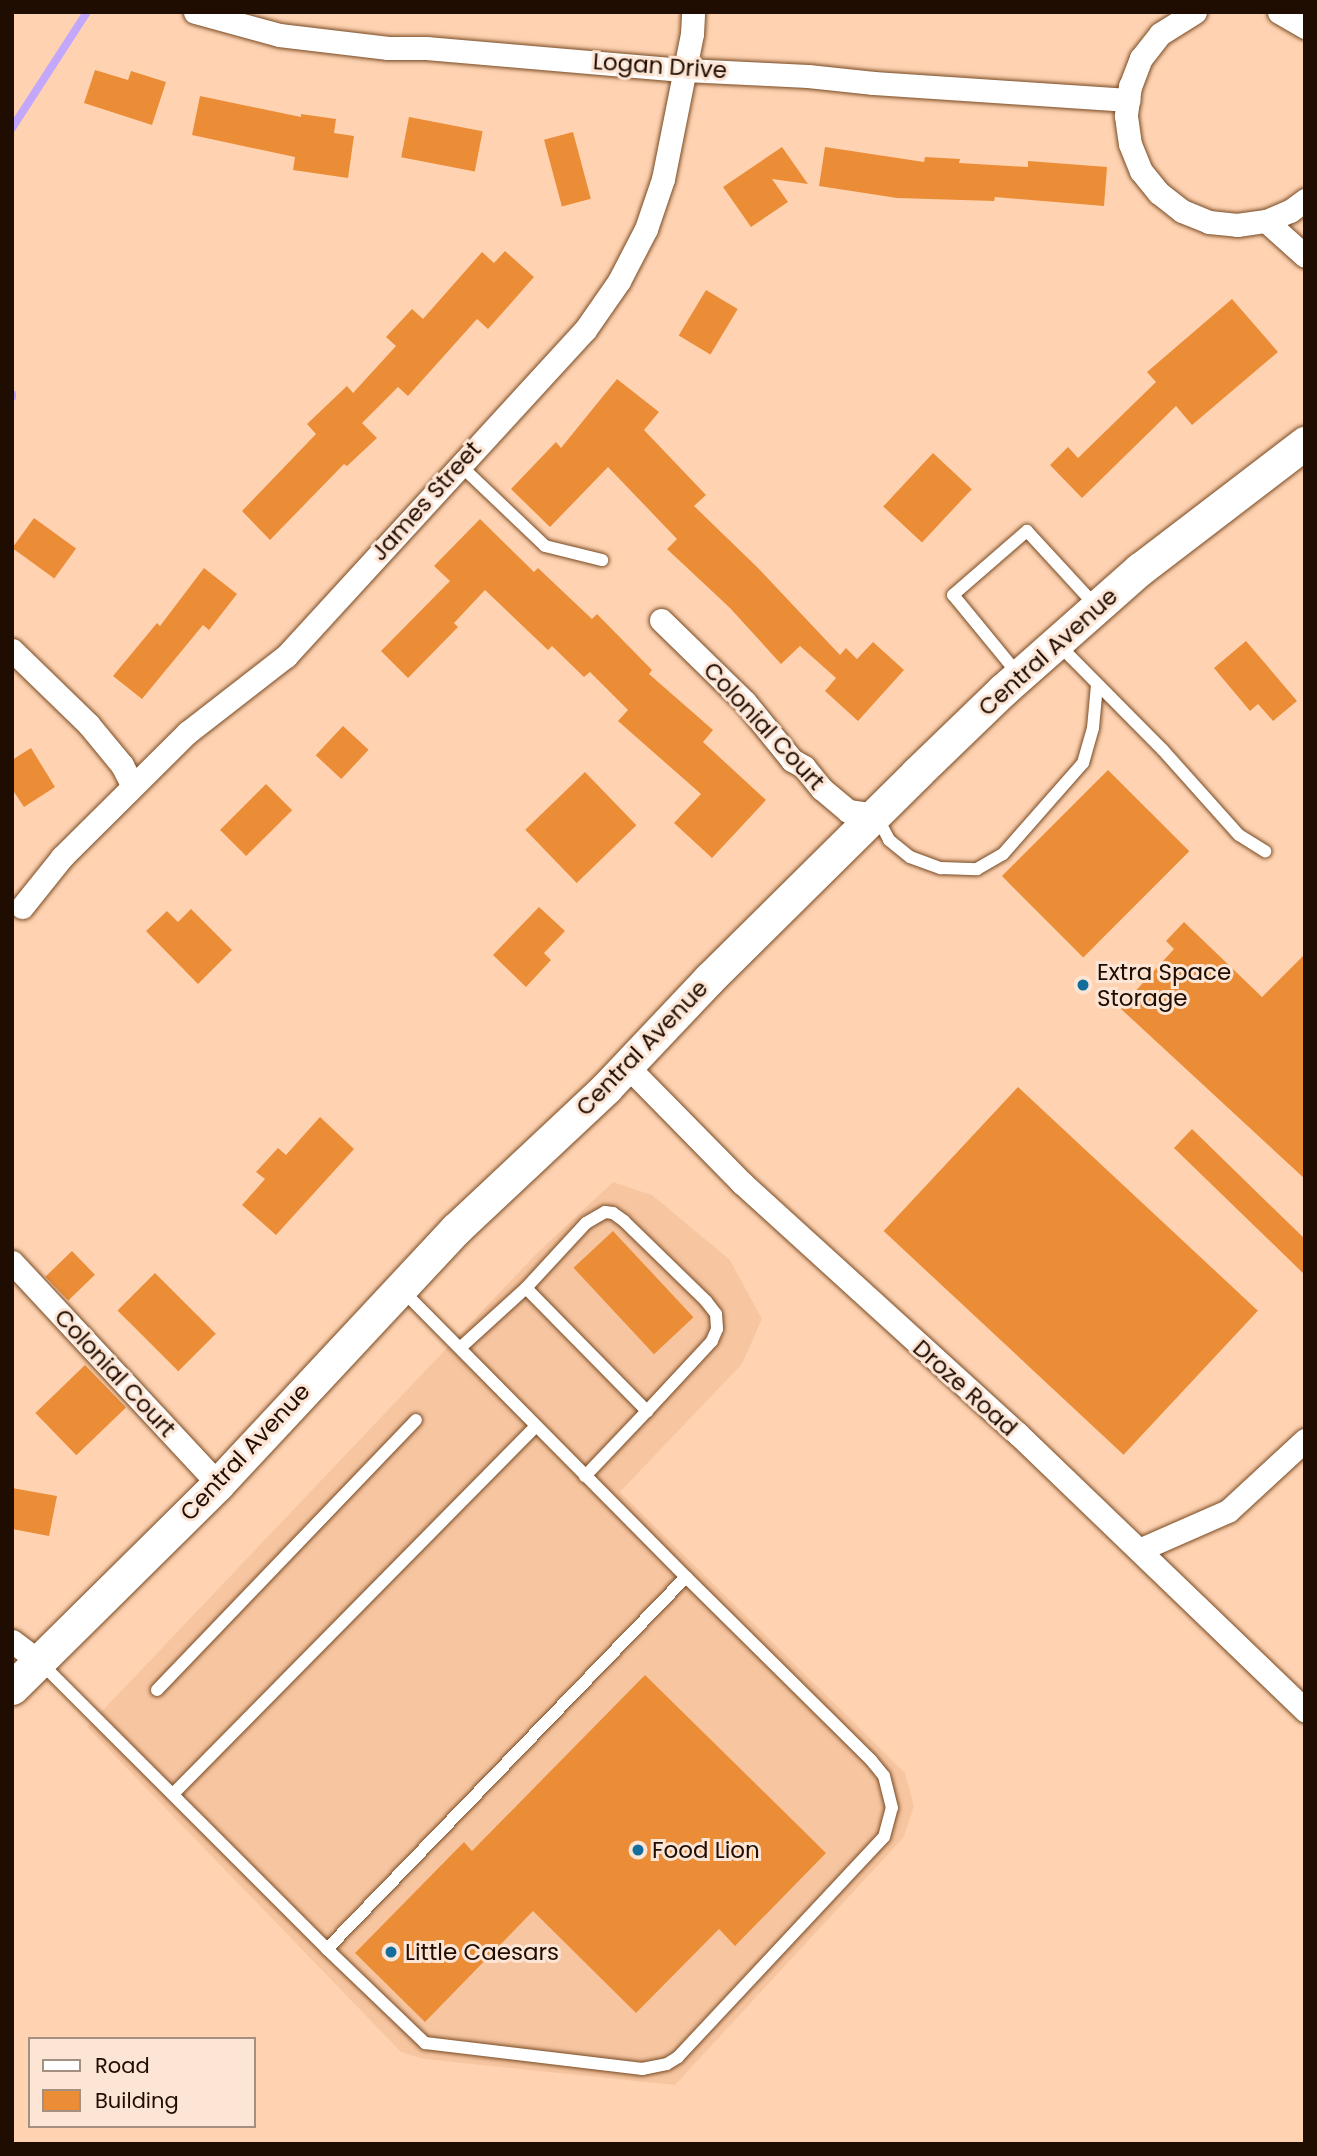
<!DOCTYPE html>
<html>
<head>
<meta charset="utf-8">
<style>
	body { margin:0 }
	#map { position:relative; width:1317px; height:2156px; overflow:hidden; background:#ffd3b2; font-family:Poppins,sans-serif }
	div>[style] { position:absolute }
	.built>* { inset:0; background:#f7c6a1 }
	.stream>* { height:8px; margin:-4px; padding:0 4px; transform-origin:4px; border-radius:4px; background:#c2a7fa }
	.building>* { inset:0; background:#eb8d37; transform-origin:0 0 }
	.roads { filter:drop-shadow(0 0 2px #784a23) drop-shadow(0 0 2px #784a23) }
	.lane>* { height:12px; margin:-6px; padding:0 6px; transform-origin:6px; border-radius:6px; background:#fff }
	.street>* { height:23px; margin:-11.5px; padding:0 11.5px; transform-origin:11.5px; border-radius:11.5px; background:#fff }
	.secondary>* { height:33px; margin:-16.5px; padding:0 16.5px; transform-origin:16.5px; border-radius:16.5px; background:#fff }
	.dots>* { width:19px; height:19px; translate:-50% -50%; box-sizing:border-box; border:4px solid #fce5d5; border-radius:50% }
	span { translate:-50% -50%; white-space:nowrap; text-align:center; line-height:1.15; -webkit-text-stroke:6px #fce5d5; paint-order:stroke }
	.street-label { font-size:23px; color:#200d01 }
	.poi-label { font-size:23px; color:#200d01 }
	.left { translate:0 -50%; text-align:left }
	.frame { position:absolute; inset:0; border:14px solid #200d01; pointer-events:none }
	.legend { position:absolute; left:28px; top:2037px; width:228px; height:91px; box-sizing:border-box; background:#fce5d5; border:2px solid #a48f80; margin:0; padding:9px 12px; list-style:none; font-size:21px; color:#200d01 }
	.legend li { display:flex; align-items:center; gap:14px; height:35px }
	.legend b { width:35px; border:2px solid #a48f80 }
</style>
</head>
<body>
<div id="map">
	<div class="built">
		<i style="clip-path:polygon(613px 1182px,652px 1195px,730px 1260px,762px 1319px,742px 1364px,620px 1492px,905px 1773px,914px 1806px,904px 1837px,675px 2085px,424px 2059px,401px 2052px,87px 1727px,536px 1254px)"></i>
	</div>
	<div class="stream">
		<i style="left:12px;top:128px;width:138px;rotate:-57.1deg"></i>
		<i style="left:12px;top:394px;width:3px;rotate:90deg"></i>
	</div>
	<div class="building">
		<i style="clip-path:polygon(95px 70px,128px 80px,131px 71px,166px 82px,152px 125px,84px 103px)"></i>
		<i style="clip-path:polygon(200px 96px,301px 117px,301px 114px,336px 119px,334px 133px,354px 136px,348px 178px,293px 170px,295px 157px,192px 135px)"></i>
		<i style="left:409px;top:117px;width:75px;height:41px;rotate:11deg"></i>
		<i style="left:573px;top:132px;width:69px;height:30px;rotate:75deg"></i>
		<i style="clip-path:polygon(782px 147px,808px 184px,772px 179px,788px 202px,751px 227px,723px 187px)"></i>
		<i style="clip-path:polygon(825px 147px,924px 162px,925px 157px,960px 159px,959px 163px,1028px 167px,1028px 161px,1107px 167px,1104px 206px,995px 197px,994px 201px,897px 198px,819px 186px)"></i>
		<i style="clip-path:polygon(505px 251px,534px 277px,488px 329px,477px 319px,408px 396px,398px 387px,362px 423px,377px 438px,347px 466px,344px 464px,270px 540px,242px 511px,316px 434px,307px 424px,347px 386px,353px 393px,396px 346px,386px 337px,412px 309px,423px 319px,482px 252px,494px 263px)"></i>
		<i style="left:706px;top:290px;width:37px;height:53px;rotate:31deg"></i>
		<i style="clip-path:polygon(1232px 299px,1278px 352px,1192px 425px,1176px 406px,1082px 498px,1050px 465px,1068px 447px,1078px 458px,1156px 382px,1147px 372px)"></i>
		<i style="clip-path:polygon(617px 379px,659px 412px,644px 430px,706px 495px,694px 506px,758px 568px,840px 655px,846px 648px,857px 659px,873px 642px,904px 670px,858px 721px,825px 691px,836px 678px,800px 646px,781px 664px,730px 608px,667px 549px,677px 539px,608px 467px,550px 527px,511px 489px,556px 442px,561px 448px)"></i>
		<i style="left:933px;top:453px;width:53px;height:73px;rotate:43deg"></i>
		<i style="left:34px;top:518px;width:52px;height:37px;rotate:36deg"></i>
		<i style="clip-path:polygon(480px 519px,534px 572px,538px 568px,592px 619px,597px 614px,652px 670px,649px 674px,713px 730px,703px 742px,766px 800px,712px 858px,674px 823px,701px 794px,618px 721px,628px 710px,590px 672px,584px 677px,552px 646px,548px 650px,485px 590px,454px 623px,458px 627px,408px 678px,381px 651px,450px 581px,434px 566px)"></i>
		<i style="clip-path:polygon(204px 568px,237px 594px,209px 630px,203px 625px,142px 699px,113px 676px,157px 623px,160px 626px)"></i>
		<i style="clip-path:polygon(1246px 641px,1297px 701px,1273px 721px,1258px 704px,1250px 711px,1214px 668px)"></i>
		<i style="left:343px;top:726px;width:35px;height:40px;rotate:43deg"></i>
		<i style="clip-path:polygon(31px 748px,55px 787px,24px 807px,12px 789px,12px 760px)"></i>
		<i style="left:1108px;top:770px;width:115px;height:150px;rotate:45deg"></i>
		<i style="left:585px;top:772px;width:74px;height:83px;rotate:46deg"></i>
		<i style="left:266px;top:784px;width:37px;height:65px;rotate:45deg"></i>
		<i style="clip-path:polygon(539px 907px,565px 931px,544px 953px,551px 960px,526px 987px,493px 955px)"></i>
		<i style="clip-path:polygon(191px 909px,232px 950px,198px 984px,146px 931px,167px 911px,178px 922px)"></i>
		<i style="clip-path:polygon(1184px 922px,1262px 997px,1305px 954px,1305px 1179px,1120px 1008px,1174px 949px,1166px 941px)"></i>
		<i style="left:1018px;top:1087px;width:328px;height:197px;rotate:43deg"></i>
		<i style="clip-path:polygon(320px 1117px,354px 1149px,276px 1235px,242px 1205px,265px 1179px,256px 1172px,278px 1148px,286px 1155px)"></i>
		<i style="clip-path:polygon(1192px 1129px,1305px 1239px,1305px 1275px,1174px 1148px)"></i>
		<i style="left:613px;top:1231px;width:118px;height:54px;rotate:47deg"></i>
		<i style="left:72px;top:1251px;width:33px;height:37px;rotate:46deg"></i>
		<i style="left:155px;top:1273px;width:86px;height:53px;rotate:45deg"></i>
		<i style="left:85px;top:1365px;width:59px;height:69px;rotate:46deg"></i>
		<i style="clip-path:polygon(12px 1488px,57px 1496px,49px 1536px,12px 1529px)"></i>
		<i style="clip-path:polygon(645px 1675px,826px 1853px,735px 1946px,719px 1929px,636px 2013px,533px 1911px,425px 2022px,355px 1953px,464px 1842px,472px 1851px)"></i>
	</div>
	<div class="roads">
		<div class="lane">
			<i style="left:460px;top:465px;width:117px;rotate:43.6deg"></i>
			<i style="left:545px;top:546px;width:59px;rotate:13.8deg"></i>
			<i style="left:1058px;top:644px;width:148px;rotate:45.3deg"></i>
			<i style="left:1162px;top:749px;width:115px;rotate:48.2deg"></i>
			<i style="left:1239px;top:835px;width:31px;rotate:32deg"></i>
			<i style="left:1018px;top:674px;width:102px;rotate:-129.4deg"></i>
			<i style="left:953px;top:595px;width:98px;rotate:-40.9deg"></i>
			<i style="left:1027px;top:531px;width:100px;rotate:47.4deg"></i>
			<i style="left:877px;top:817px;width:26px;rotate:62deg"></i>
			<i style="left:889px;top:840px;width:27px;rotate:39deg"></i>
			<i style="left:910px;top:857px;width:33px;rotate:20deg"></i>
			<i style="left:941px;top:868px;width:36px;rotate:2deg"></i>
			<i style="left:977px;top:869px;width:30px;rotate:-30deg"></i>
			<i style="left:1003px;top:854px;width:121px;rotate:-48.7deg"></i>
			<i style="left:1083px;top:763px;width:36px;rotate:-74deg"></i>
			<i style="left:1093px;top:728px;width:43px;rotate:-84.7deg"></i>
			<i style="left:526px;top:1288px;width:88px;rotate:-47.3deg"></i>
			<i style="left:586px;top:1223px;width:22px;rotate:-30deg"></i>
			<i style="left:605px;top:1212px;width:8px;rotate:7deg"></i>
			<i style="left:613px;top:1213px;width:14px;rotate:36deg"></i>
			<i style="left:624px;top:1221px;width:115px;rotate:44.3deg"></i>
			<i style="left:706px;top:1301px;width:16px;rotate:52deg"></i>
			<i style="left:716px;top:1314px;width:15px;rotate:86deg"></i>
			<i style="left:717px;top:1329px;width:13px;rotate:113deg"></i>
			<i style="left:712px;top:1341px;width:96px;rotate:132.9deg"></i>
			<i style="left:460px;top:1348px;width:89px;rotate:-42.3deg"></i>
			<i style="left:526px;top:1288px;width:173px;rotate:45.5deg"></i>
			<i style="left:647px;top:1411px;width:90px;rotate:133.6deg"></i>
			<i style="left:40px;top:1662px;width:406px;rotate:45deg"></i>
			<i style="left:327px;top:1949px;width:517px;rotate:-46.02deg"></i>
			<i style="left:686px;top:1577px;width:404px;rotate:-134.7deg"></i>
			<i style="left:157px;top:1690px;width:374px;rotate:-46.2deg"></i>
			<i style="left:173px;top:1794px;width:517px;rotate:-45.39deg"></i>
			<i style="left:327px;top:1949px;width:136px;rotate:43.8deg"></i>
			<i style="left:425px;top:2043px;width:219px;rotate:6.8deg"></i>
			<i style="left:642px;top:2069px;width:25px;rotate:-11deg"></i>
			<i style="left:667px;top:2064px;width:13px;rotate:-32deg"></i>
			<i style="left:678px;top:2057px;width:301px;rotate:-46.9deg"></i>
			<i style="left:884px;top:1837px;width:30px;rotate:-75deg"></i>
			<i style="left:892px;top:1808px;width:33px;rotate:-104deg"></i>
			<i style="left:884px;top:1776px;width:21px;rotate:-129deg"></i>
			<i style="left:871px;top:1760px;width:260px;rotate:-135.3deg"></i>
		</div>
		<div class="street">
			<i style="left:195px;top:12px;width:87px;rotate:15.3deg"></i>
			<i style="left:279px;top:35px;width:110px;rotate:6.8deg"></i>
			<i style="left:388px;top:48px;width:38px"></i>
			<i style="left:426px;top:48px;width:260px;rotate:4.9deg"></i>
			<i style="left:685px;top:70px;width:123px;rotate:2.8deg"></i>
			<i style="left:808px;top:76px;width:66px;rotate:6.1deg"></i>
			<i style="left:874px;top:83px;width:255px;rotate:3.8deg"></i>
			<i style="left:1195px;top:12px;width:41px;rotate:147.8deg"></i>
			<i style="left:1160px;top:34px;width:31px;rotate:128deg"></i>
			<i style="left:1141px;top:58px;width:30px;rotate:111deg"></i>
			<i style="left:1130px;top:86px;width:30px;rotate:98deg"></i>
			<i style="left:1126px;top:116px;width:28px;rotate:82deg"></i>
			<i style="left:1130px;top:144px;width:29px;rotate:68deg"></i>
			<i style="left:1141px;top:171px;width:28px;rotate:51deg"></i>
			<i style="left:1159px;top:193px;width:29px;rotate:38deg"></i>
			<i style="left:1182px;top:211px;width:29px;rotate:22deg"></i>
			<i style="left:1209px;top:222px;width:28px;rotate:6deg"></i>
			<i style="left:1237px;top:225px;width:29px;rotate:-8deg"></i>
			<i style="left:1266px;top:221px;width:26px;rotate:-23deg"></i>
			<i style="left:1290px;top:211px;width:19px;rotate:-36deg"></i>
			<i style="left:1279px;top:12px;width:30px;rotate:30deg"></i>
			<i style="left:1266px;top:221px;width:52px;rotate:41.9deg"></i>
			<i style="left:661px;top:620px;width:117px;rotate:44.3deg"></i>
			<i style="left:745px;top:702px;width:75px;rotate:51deg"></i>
			<i style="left:792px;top:760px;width:14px;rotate:30deg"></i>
			<i style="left:804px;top:767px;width:28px;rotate:51deg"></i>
			<i style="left:822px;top:789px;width:34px;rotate:40deg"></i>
			<i style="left:848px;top:811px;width:28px;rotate:8deg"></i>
			<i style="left:12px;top:650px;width:107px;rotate:44.2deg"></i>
			<i style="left:89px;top:725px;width:52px;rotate:50.5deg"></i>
			<i style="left:122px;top:765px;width:22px;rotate:63deg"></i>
			<i style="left:22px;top:907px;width:64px;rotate:-51.3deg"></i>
			<i style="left:62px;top:857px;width:177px;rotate:-44.8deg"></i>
			<i style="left:188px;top:732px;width:124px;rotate:-37.8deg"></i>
			<i style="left:286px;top:656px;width:442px;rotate:-47.5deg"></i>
			<i style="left:585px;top:330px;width:60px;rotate:-55.2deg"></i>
			<i style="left:619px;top:281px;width:59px;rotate:-62.6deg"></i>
			<i style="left:646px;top:229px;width:53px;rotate:-71.2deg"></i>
			<i style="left:663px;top:179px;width:148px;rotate:-78.7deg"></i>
			<i style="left:692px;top:34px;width:22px;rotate:-87deg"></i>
			<i style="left:626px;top:1065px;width:165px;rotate:45.5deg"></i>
			<i style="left:742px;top:1183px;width:372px;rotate:42.3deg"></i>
			<i style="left:1017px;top:1433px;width:400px;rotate:43.9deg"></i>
			<i style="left:12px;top:1262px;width:303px;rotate:47.1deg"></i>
			<i style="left:1139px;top:1550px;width:97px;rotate:-23.7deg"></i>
			<i style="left:1228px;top:1511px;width:105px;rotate:-42.7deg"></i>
			<i style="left:12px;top:1641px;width:34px;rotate:37deg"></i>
		</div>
		<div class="secondary">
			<i style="left:12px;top:1688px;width:290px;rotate:-44.7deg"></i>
			<i style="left:218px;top:1484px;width:349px;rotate:-47deg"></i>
			<i style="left:456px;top:1229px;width:206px;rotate:-43.2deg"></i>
			<i style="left:606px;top:1088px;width:150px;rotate:-46.6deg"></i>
			<i style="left:709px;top:979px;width:293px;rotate:-44.7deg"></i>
			<i style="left:917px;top:773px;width:120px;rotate:-44deg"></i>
			<i style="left:1003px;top:690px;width:183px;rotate:-41.5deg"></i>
			<i style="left:1140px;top:569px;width:208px;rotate:-37.4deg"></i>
		</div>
	</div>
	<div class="dots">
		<i style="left:1083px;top:985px;background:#146e9d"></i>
		<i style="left:638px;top:1850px;background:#146e9d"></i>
		<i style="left:391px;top:1952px;background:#146e9d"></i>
	</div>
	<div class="street-label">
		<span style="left:660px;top:66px;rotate:4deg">Logan Drive</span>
		<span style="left:426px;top:501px;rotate:-48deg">James Street</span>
		<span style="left:1048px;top:652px;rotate:-42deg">Central Avenue</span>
		<span style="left:764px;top:726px;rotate:47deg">Colonial Court</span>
		<span style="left:642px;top:1048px;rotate:-46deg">Central Avenue</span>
		<span style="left:115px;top:1373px;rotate:47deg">Colonial Court</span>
		<span style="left:965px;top:1388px;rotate:42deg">Droze Road</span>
		<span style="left:245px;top:1452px;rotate:-47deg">Central Avenue</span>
	</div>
	<div class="poi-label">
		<span class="left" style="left:1097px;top:985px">Extra Space<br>Storage</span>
		<span class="left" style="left:652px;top:1850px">Food Lion</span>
		<span class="left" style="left:405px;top:1952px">Little Caesars</span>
	</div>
	<div class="frame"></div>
	<ul class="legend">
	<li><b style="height:9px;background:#fff"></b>Road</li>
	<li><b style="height:19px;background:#eb8d37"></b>Building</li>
	</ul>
</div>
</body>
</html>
